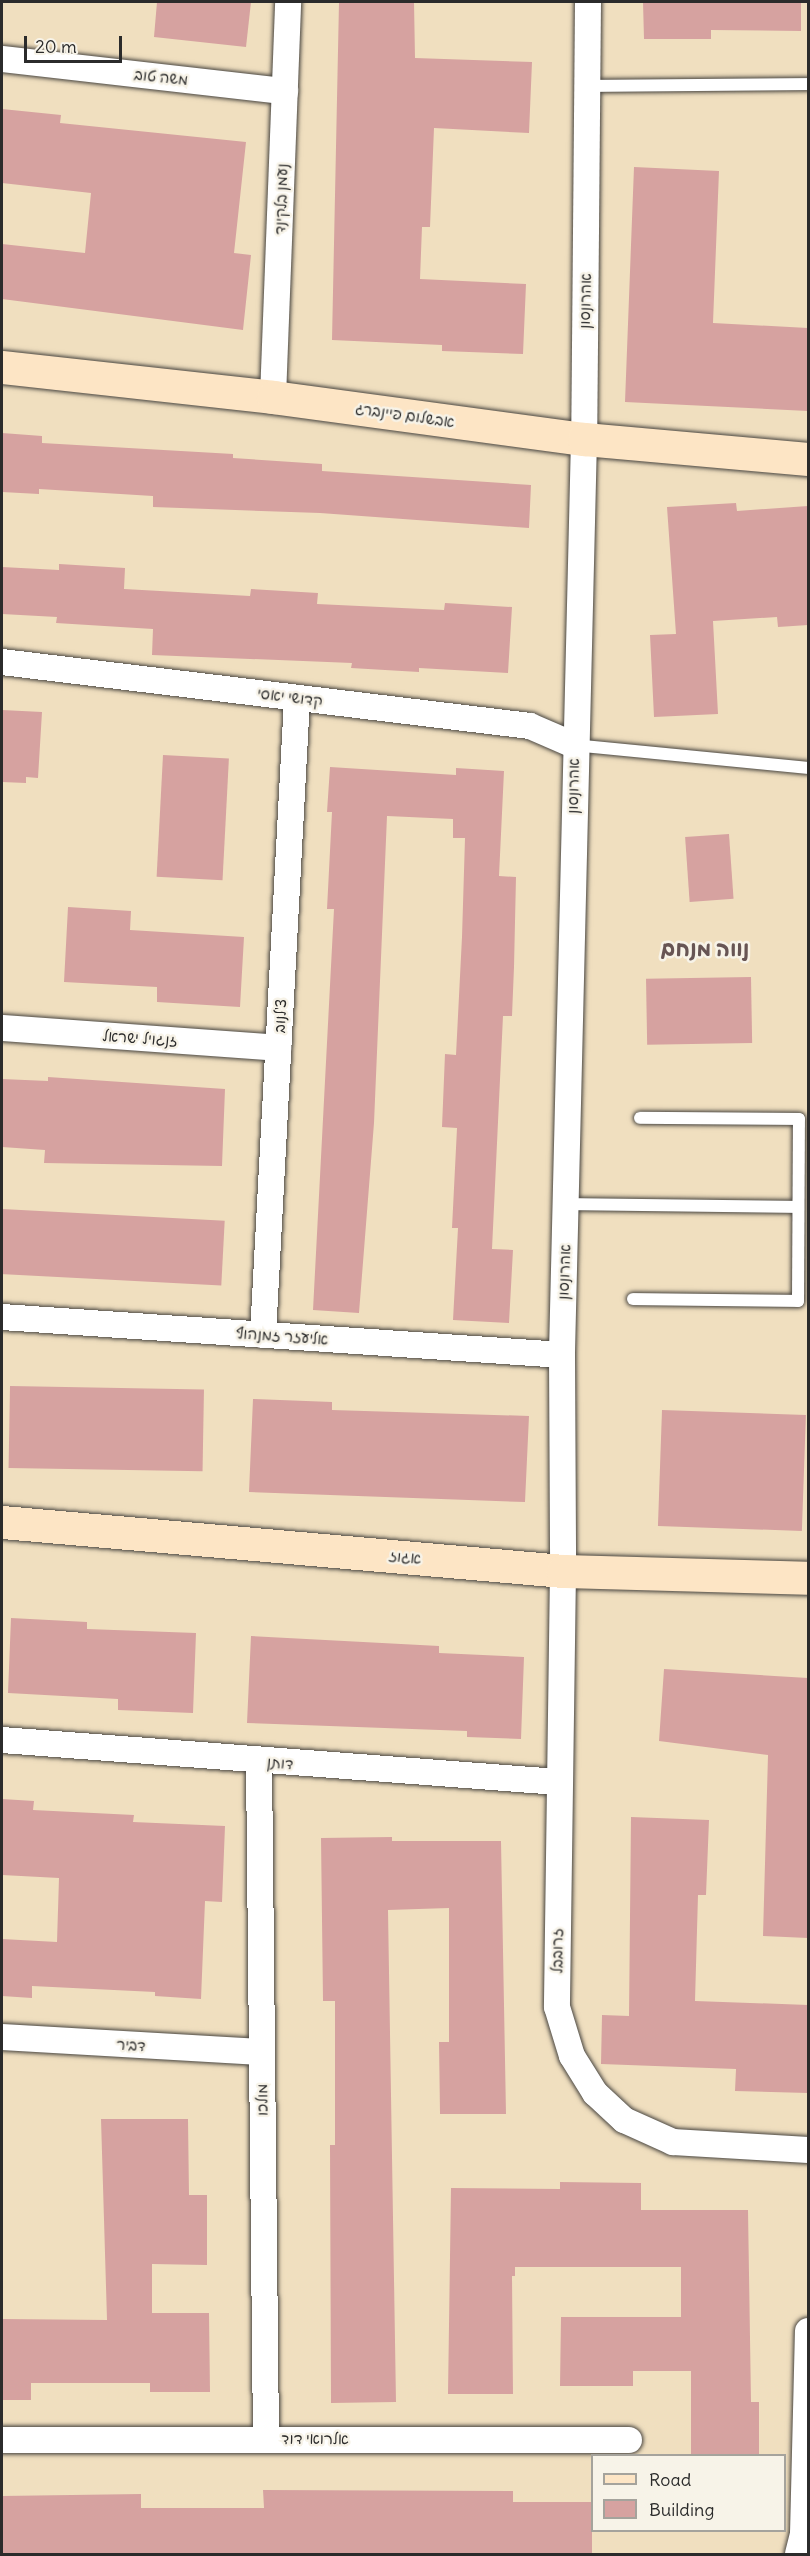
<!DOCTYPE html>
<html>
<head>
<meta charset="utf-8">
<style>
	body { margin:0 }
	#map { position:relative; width:810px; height:2556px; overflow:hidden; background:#f0dfbf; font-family:Delius,"Playpen Sans Hebrew",sans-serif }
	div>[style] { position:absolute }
	.building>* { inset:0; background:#d6a2a0; transform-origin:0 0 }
	.roads { filter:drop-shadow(0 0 2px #494641) drop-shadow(0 0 2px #494641) }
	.lane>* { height:12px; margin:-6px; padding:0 6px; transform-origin:6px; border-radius:6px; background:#fff }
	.street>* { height:26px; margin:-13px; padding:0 13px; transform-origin:13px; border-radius:13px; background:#fff }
	.secondary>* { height:33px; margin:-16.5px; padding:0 16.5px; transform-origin:16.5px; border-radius:16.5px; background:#fde5c5 }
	span { translate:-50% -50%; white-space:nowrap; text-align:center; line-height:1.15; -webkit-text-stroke:5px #f7f3e8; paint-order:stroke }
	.street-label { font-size:15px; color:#2b2b2b }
	.district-label { font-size:21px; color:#675554; font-weight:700 }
	.frame { position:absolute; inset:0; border:3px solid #2b2b2b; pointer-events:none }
	.legend { position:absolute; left:591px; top:2454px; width:195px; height:78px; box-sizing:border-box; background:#f7f3e8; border:2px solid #a5a39c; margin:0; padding:8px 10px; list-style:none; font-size:18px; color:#2b2b2b }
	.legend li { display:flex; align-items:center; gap:12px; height:30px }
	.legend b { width:30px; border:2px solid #a5a39c }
	.scale { position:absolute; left:24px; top:36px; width:98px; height:27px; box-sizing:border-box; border:3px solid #2b2b2b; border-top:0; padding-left:8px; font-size:18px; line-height:21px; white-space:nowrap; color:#2b2b2b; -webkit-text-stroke:4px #f7f3e8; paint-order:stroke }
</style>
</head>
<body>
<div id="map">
	<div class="building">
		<i style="clip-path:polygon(157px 2px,251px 2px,246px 47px,154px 37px)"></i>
		<i style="clip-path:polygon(339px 2px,414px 2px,415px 58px,532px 62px,529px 133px,434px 128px,430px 227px,422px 227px,420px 279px,526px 284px,523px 354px,442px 351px,442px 345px,332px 340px)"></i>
		<i style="clip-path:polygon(643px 2px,801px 2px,801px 31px,711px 30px,711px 39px,644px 39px)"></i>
		<i style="clip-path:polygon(2px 109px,61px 115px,60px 123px,246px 142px,234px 253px,251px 255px,243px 330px,2px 299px,2px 244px,85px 253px,91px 193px,2px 183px)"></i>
		<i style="clip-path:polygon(634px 167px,719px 171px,713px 323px,808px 328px,808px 411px,625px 402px)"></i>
		<i style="clip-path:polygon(2px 433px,42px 436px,42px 443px,233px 454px,233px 458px,322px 464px,322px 471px,531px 485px,529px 528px,320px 513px,153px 507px,153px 496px,39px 489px,39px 494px,2px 492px)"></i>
		<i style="clip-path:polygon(736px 503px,737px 511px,808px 506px,808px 625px,778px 627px,777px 617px,713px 621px,718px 714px,654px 717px,650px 635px,676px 634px,667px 507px)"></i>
		<i style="clip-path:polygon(59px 564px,125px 568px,124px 589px,250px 596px,251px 589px,318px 593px,317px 604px,444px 610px,445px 603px,512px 607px,508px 673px,419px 668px,419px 672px,351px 668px,352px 663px,152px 655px,153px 629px,56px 623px,57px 617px,2px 614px,2px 567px,59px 570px)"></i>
		<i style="clip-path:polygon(2px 710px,42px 712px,38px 778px,26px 777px,26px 783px,2px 782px)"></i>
		<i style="left:163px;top:755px;width:66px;height:122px;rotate:3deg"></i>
		<i style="clip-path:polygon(330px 767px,456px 775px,456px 768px,504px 771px,499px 876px,516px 877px,514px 967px,512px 1016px,503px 1016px,492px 1249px,513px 1250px,509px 1323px,453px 1320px,458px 1228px,452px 1228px,457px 1128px,442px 1127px,445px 1054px,456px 1055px,462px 937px,465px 838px,453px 838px,453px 819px,387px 816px,374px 1123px,359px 1313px,313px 1310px,334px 909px,327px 909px,332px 812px,327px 812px)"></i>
		<i style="left:729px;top:834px;width:65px;height:44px;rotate:86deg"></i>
		<i style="clip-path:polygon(68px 907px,131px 911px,130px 930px,244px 937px,240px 1007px,157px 1002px,157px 987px,64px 982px)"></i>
		<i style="left:751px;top:977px;width:66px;height:105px;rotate:89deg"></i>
		<i style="clip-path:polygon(48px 1077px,225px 1089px,222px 1166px,44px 1163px,45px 1150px,2px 1147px,2px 1079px,48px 1081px)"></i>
		<i style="left:2px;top:1209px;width:223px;height:65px;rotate:3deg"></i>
		<i style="left:10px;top:1386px;width:194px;height:82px;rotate:1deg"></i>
		<i style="clip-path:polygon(253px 1399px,332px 1402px,332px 1410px,529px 1416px,525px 1502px,249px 1492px)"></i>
		<i style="left:662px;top:1410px;width:144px;height:116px;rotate:2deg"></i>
		<i style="clip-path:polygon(11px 1618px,87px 1622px,87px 1629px,196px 1633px,193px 1713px,118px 1710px,118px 1699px,8px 1693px)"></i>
		<i style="clip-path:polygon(251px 1636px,439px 1646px,439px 1653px,524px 1657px,521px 1739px,467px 1737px,467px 1731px,247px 1723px)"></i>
		<i style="clip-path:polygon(664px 1669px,808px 1678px,808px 1938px,763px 1936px,768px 1755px,659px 1741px)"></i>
		<i style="clip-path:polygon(2px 1799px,34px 1801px,33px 1810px,134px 1815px,133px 1822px,225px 1826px,222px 1902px,205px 1901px,201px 1999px,155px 1996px,155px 1992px,32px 1986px,32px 1998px,2px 1996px,2px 1939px,57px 1942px,59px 1878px,2px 1875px)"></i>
		<i style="clip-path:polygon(631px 1817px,709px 1820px,706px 1895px,698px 1895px,695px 2001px,808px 2005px,808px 2093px,735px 2091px,736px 2069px,601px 2064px,602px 2015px,629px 2016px)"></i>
		<i style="clip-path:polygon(392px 1837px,392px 1841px,501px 1841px,506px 2114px,440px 2114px,439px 2042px,449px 2042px,449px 1908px,388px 1910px,396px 2402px,331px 2403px,330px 2145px,335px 2145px,335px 2001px,323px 2001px,321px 1838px)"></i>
		<i style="clip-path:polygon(101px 2119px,188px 2119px,189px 2195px,207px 2195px,207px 2265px,152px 2264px,152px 2313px,209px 2313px,210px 2392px,150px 2392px,150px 2383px,31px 2383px,31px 2400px,2px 2400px,2px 2319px,107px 2320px)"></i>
		<i style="clip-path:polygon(560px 2182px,641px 2183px,641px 2210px,748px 2210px,751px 2402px,759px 2402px,759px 2456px,691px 2456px,691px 2371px,633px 2371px,633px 2386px,560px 2386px,561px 2317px,681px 2317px,681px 2267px,515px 2267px,515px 2276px,512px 2276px,513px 2394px,448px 2394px,451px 2188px,560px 2189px)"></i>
		<i style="clip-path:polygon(263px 2490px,513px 2491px,513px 2502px,592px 2502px,592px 2554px,2px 2553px,2px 2496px,141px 2494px,141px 2508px,264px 2508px)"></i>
	</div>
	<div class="roads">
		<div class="lane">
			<i style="left:587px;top:86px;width:221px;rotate:-0.5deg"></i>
			<i style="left:574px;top:745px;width:235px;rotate:5.6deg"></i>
			<i style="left:567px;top:1204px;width:231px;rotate:0.7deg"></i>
			<i style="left:633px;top:1299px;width:165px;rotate:0.7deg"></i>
			<i style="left:798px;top:1301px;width:182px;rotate:-89.7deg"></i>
			<i style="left:799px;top:1119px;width:159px;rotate:-179.6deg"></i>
		</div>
		<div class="street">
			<i style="left:588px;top:2px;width:437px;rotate:90.5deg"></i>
			<i style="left:584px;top:439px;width:916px;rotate:91.38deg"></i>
			<i style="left:562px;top:1355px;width:216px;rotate:89.7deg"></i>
			<i style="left:563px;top:1571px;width:436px;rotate:90.8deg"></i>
			<i style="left:557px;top:2007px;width:51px;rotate:73deg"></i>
			<i style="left:572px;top:2056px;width:44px;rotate:58.1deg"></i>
			<i style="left:595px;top:2093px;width:40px;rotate:43deg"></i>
			<i style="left:624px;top:2120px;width:54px;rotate:24.2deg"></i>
			<i style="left:673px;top:2142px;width:135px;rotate:3.4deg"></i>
			<i style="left:2px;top:59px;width:285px;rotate:6.5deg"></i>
			<i style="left:273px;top:397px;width:395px;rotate:-87.8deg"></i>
			<i style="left:2px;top:662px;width:532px;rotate:6.91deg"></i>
			<i style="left:530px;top:726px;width:48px;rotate:23.4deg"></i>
			<i style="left:2px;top:1028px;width:277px;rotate:4.1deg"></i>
			<i style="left:2px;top:1317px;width:561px;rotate:3.88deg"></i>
			<i style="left:263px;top:1335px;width:638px;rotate:-86.94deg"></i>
			<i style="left:2px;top:1740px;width:558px;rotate:4.32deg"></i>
			<i style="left:259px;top:1761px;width:678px;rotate:89.41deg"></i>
			<i style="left:2px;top:2037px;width:259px;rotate:3.3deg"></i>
			<i style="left:2px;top:2440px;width:627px"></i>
			<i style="left:798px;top:2554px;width:21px;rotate:-76deg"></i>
			<i style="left:803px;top:2534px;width:203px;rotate:-88.6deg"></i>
		</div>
		<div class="secondary">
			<i style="left:2px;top:367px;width:273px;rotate:6.3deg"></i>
			<i style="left:273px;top:397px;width:314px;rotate:7.7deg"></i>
			<i style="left:584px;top:439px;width:225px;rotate:5.1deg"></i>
			<i style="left:2px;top:1522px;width:563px;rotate:4.99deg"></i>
			<i style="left:563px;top:1571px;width:245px;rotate:1.6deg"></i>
		</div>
	</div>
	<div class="street-label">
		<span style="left:161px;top:77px;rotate:6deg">משה טוב</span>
		<span style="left:281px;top:199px;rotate:-88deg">נעמן בלקינד</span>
		<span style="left:585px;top:301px;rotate:-89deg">אהרונסון</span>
		<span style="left:405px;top:415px;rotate:8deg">אבשלום פיינברג</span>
		<span style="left:290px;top:697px;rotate:7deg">קדושי יאסי</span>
		<span style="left:573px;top:786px;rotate:-89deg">אהרונסון</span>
		<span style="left:280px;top:1016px;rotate:-87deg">צ'לנוב</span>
		<span style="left:140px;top:1038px;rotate:4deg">זנגויל ישראל</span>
		<span style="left:564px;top:1272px;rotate:-88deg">אהרונסון</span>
		<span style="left:282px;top:1336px;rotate:4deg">אליעזר זמנהוף</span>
		<span style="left:405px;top:1557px;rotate:5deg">אגוז</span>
		<span style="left:280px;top:1763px;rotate:4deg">דותן</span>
		<span style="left:557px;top:1951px;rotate:-90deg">זרובבל</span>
		<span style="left:131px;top:2045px;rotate:3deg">דביר</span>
		<span style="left:262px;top:2100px;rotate:-91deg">מולכו</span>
		<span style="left:315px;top:2439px">אלרואי דוד</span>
	</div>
	<div class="district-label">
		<span style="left:705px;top:949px">נווה מנחם</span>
	</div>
	<div class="frame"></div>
	<ul class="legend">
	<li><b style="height:8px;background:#fde5c5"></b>Road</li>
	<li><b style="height:16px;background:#d6a2a0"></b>Building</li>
	</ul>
	<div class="scale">20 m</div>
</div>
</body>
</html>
